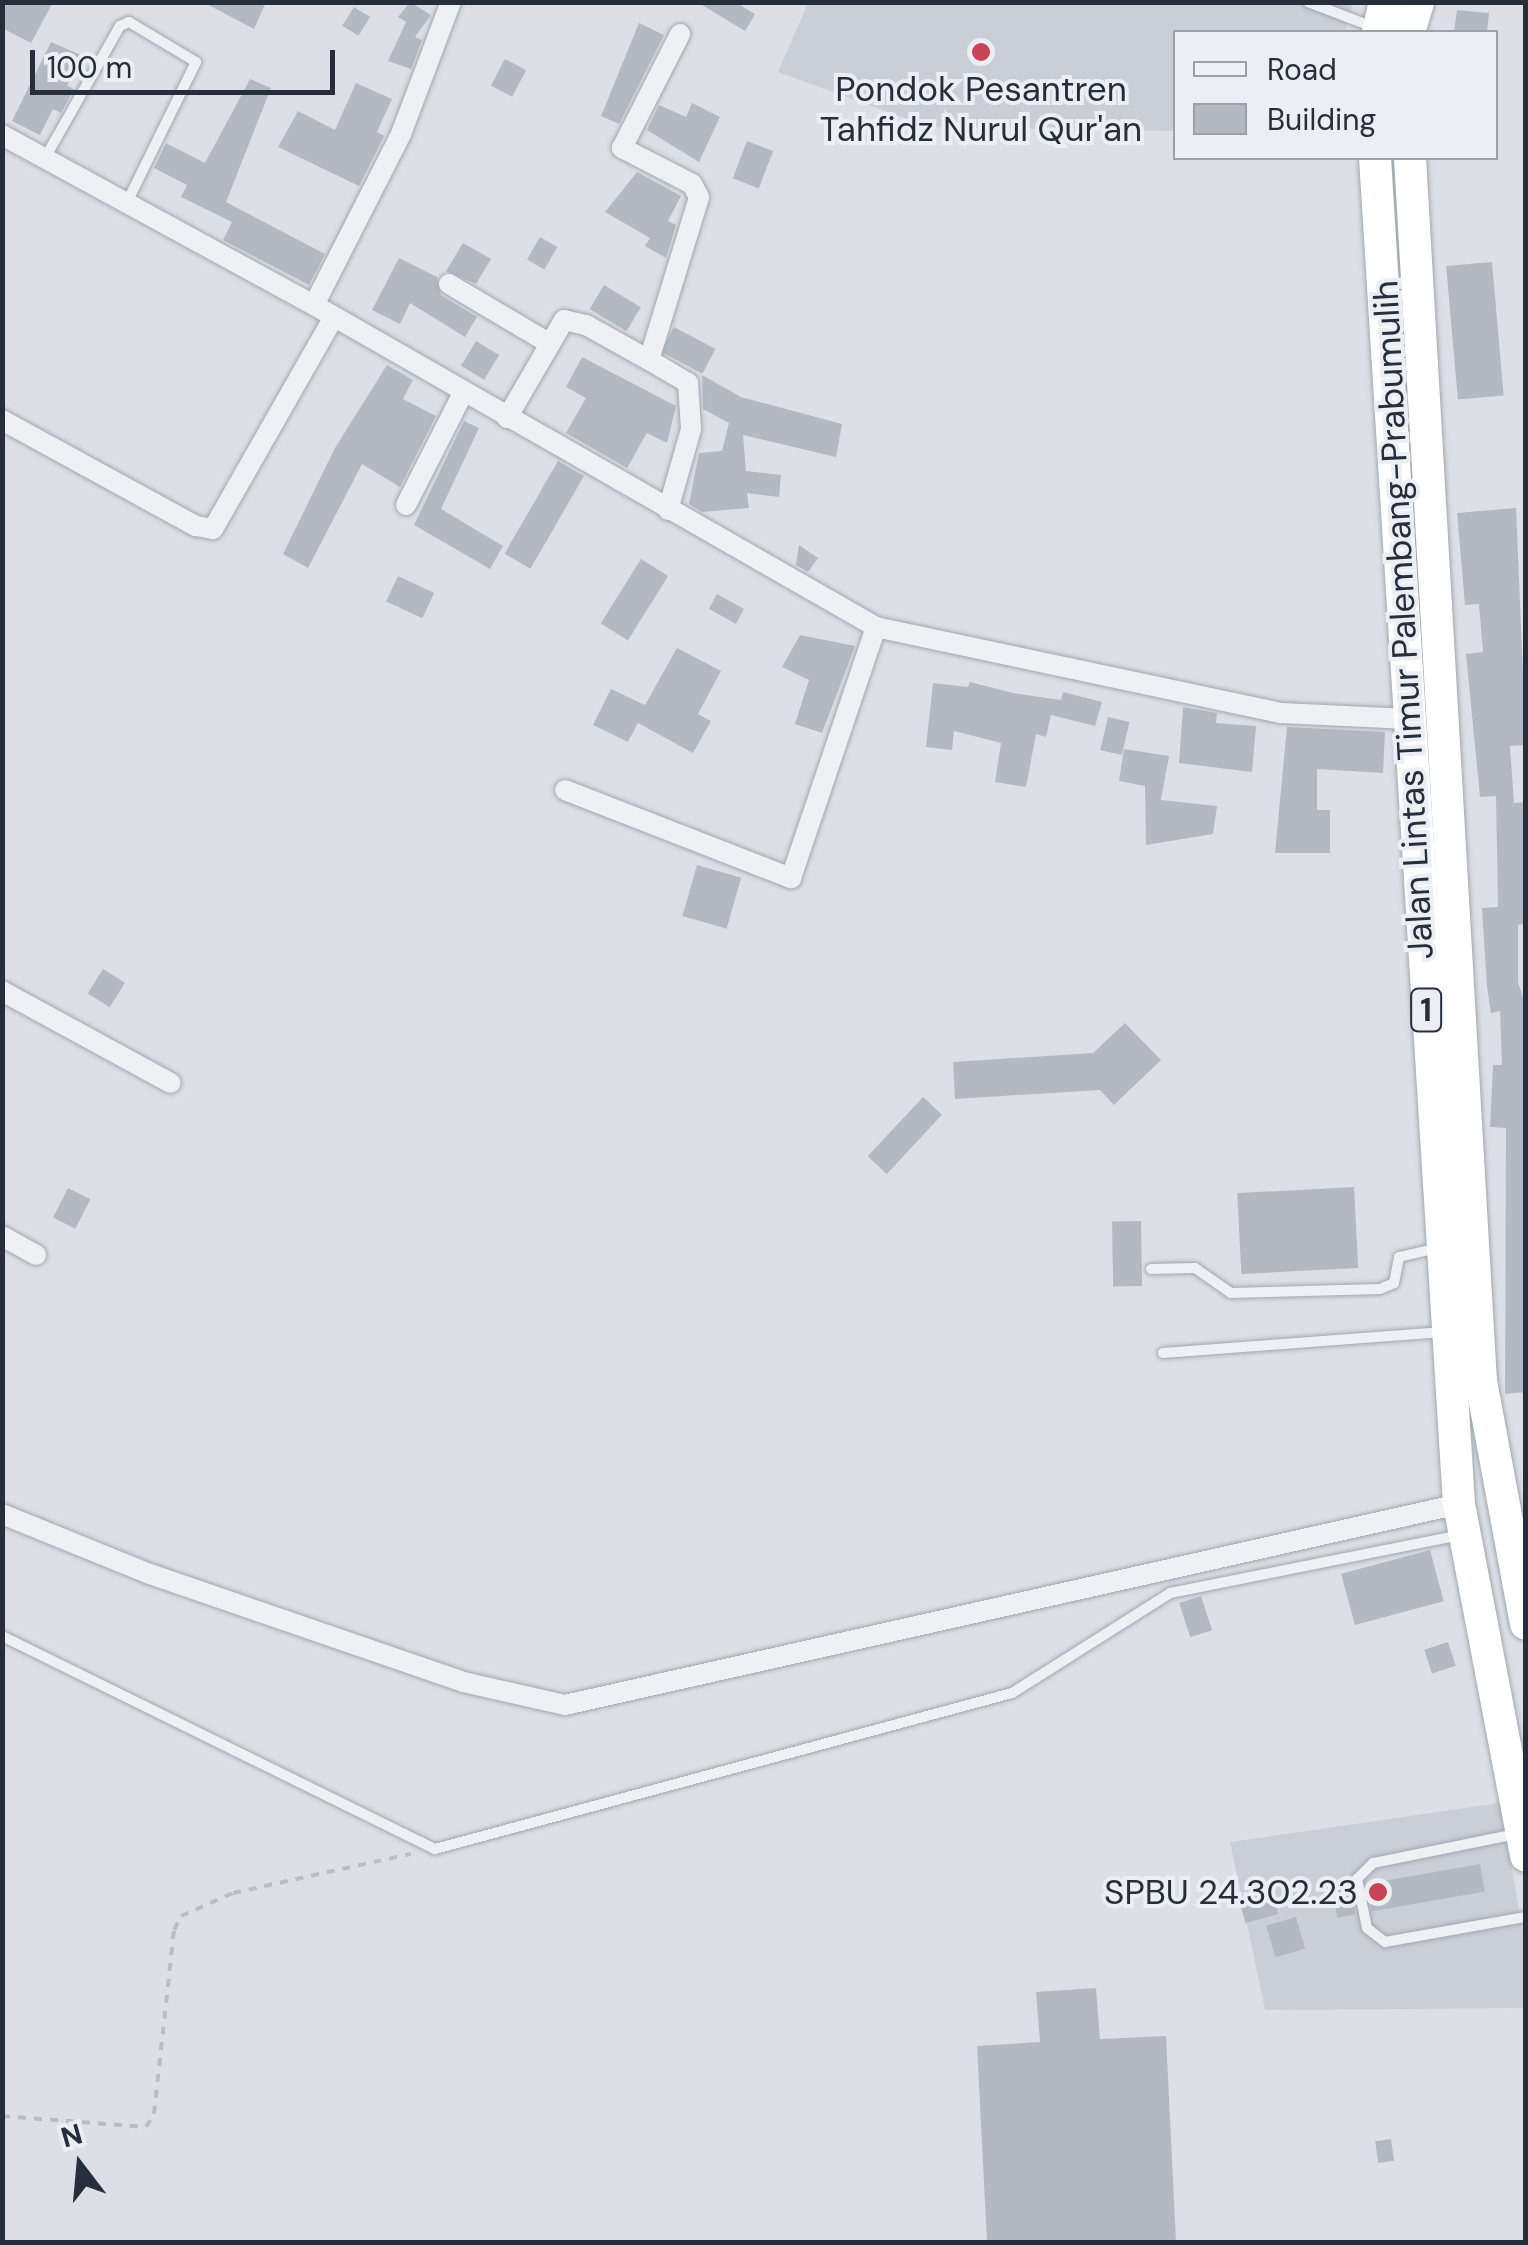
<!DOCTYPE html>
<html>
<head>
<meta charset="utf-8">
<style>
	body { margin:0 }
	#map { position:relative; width:1528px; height:2245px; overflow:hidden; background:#dce0e6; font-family:"DM Sans",sans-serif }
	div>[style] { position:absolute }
	.built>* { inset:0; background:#cacfd7 }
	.building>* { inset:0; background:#b3b9c2; transform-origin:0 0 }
	.path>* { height:4px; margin-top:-2px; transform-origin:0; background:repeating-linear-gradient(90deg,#babec4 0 8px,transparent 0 16px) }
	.roads { filter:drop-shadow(0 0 2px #a2a7af) drop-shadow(0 0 2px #a2a7af) }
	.service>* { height:10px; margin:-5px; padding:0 5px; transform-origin:5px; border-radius:5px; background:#eef0f4 }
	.minor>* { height:20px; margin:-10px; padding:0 10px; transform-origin:10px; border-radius:10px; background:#eef0f4 }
	.trunk>* { height:32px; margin:-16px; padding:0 16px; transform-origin:16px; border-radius:16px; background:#fff }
	.dots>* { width:28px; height:28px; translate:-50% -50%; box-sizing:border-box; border:5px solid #ebeef3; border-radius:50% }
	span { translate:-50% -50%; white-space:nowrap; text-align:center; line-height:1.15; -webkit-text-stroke:8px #ebeef3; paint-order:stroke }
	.shield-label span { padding:2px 8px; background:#ebeef3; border:2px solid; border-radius:8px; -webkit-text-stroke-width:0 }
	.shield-label { font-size:32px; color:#262e3b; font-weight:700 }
	.poi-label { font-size:35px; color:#262e3b }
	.right { translate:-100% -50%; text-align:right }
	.street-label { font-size:35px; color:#262e3b }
	.frame { position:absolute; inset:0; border:5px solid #262e3b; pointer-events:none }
	.legend { position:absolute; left:1173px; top:30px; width:325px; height:130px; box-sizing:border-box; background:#ebeef3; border:2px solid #9ca1a9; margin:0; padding:12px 18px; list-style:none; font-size:30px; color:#262e3b }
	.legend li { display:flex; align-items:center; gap:20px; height:50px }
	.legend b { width:50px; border:2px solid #9ca1a9 }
	.north { position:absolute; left:30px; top:2115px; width:100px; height:100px; -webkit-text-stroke:8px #ebeef3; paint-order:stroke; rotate:344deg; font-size:28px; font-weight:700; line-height:40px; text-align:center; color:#262e3b }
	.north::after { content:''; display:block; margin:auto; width:35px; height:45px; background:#262e3b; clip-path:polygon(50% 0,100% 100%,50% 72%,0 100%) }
	.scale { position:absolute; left:30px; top:50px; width:305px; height:45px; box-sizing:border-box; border:5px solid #262e3b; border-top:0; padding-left:12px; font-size:30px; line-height:35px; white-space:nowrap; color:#262e3b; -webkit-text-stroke:8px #ebeef3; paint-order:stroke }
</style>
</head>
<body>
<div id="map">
	<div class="built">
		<i style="clip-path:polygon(808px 3px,1353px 3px,1345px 32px,1176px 32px,1175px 131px,929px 127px,778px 72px)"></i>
		<i style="clip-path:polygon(1500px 1803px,1525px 1942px,1525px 2008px,1265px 2010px,1230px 1842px)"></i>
	</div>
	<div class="building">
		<i style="clip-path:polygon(2px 2px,53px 2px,31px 43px,2px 28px)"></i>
		<i style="clip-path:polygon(203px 2px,266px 2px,254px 29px)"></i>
		<i style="clip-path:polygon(410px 2px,431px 15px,415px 37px,422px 40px,411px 69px,388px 61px,406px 22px,398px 17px)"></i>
		<i style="clip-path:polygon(697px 2px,735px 2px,755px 14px,745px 31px)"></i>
		<i style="left:354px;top:7px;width:19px;height:22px;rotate:32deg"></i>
		<i style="clip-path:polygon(1457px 10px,1489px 13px,1487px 32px,1454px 32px)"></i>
		<i style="clip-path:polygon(639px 23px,664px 35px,619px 124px,601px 116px)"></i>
		<i style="clip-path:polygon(51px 42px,81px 55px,67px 86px,74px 89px,61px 113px,53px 109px,40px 135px,12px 121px)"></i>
		<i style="left:505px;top:59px;width:24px;height:30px;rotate:28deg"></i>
		<i style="clip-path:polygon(250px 79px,271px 88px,226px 202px,325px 254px,309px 285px,223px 240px,232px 222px,181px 197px,187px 185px,154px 168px,166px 143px,205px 163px)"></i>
		<i style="clip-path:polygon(356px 83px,392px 99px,377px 132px,384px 136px,359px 186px,278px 147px,298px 111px,335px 130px)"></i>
		<i style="clip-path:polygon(692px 103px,720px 117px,699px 162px,647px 130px,659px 105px,686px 117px)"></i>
		<i style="left:747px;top:141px;width:28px;height:40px;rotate:21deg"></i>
		<i style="clip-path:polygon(637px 172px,681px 196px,668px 221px,676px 225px,666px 258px,645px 246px,650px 238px,605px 212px)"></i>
		<i style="left:540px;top:237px;width:20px;height:26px;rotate:30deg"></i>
		<i style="clip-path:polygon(463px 243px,491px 259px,476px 284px,446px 271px)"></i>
		<i style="clip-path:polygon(399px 258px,437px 277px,441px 295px,477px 317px,465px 337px,410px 303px,400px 324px,372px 310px)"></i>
		<i style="left:1492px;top:262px;width:134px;height:46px;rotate:85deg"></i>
		<i style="left:604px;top:285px;width:43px;height:28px;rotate:31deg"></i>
		<i style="left:674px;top:327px;width:47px;height:28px;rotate:28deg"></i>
		<i style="left:476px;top:341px;width:27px;height:29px;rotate:31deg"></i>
		<i style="clip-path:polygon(582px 357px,676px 406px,667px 443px,647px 433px,627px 468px,566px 433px,586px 398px,566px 387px)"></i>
		<i style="clip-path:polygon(387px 365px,413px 380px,403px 399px,436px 416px,400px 487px,362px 464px,308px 568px,283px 554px,335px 448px)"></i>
		<i style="clip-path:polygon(702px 375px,741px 397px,842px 424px,836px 457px,743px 435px,746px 471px,781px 475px,779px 497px,747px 493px,749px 508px,702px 512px,689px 504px,699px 453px,722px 451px,729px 423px,703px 409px)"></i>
		<i style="clip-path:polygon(464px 421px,479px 428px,441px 509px,503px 546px,490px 569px,414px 525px)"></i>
		<i style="left:558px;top:461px;width:30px;height:107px;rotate:30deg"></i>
		<i style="clip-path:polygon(1516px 508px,1526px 745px,1510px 746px,1514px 803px,1526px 802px,1526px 900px,1523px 924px,1518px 925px,1518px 982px,1526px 1007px,1526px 1392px,1505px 1394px,1506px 1128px,1490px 1127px,1493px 1065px,1502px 1065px,1500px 1011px,1491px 1013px,1487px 987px,1482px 908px,1498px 907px,1496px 796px,1480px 797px,1466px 654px,1483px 652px,1479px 604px,1465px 605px,1457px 513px)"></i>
		<i style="clip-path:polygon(799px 545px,818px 558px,808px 572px,796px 565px)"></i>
		<i style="left:641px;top:559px;width:32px;height:76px;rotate:32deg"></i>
		<i style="left:398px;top:576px;width:40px;height:28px;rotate:25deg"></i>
		<i style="left:717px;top:594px;width:31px;height:17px;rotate:29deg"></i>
		<i style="clip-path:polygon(800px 635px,855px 646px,822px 733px,795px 724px,809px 680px,782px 667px)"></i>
		<i style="clip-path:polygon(677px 648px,721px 671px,698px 714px,711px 721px,693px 753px,638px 723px,628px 742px,593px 725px,611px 689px,645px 705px)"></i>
		<i style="clip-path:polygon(970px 682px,1013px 693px,1061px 700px,1063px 692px,1102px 702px,1095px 726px,1051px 715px,1046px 737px,1036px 734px,1026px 787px,995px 782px,1001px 743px,954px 731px,952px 750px,926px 747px,933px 683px,968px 687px)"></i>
		<i style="clip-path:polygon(1183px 707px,1217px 713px,1216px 723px,1256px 726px,1252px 772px,1179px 763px)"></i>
		<i style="left:1108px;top:717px;width:22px;height:34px;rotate:13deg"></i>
		<i style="clip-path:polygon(1287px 727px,1385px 732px,1383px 773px,1317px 769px,1317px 810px,1330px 810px,1330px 853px,1275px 853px)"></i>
		<i style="clip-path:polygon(1124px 749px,1169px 756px,1161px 800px,1217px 806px,1213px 834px,1146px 845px,1145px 786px,1119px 781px)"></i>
		<i style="left:697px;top:865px;width:46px;height:53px;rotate:16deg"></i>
		<i style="left:103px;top:969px;width:26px;height:29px;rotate:32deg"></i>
		<i style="clip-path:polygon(1125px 1023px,1161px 1060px,1114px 1105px,1100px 1090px,955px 1099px,953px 1062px,1093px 1053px)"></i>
		<i style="left:923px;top:1097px;width:26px;height:81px;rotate:43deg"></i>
		<i style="left:1354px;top:1187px;width:81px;height:117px;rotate:87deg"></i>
		<i style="left:68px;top:1188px;width:25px;height:33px;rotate:27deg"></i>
		<i style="left:1141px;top:1221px;width:65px;height:29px;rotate:89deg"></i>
		<i style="left:1430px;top:1550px;width:53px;height:92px;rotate:75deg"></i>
		<i style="left:1201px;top:1596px;width:36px;height:23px;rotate:72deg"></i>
		<i style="left:1448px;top:1642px;width:25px;height:25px;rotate:72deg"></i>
		<i style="left:1480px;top:1864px;width:28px;height:115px;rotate:80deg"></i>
		<i style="left:1350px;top:1887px;width:28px;height:18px;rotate:80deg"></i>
		<i style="left:1271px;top:1889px;width:26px;height:34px;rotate:74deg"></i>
		<i style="left:1296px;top:1917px;width:33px;height:31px;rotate:74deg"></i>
		<i style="clip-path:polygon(1096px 1988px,1100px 2039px,1166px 2036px,1176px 2242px,987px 2242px,977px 2046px,1040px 2042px,1036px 1992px)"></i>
		<i style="left:1391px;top:2139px;width:22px;height:16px;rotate:82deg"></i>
	</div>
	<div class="path">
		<i style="left:2px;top:2116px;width:144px;rotate:4.4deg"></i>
		<i style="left:146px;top:2127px;width:15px;rotate:-58deg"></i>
		<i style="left:154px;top:2114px;width:185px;rotate:-83.8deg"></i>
		<i style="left:174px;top:1930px;width:16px;rotate:-63deg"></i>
		<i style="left:181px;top:1916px;width:57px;rotate:-23.9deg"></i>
		<i style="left:233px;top:1893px;width:182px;rotate:-12.4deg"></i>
	</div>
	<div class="roads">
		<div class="service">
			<i style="left:1308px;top:2px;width:70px;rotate:21deg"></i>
			<i style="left:45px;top:158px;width:152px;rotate:-60.4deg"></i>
			<i style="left:120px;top:26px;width:10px;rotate:-24deg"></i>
			<i style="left:129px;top:22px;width:78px;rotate:30.8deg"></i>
			<i style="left:196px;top:62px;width:156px;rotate:116.2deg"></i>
			<i style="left:1151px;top:1269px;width:44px;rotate:-1.3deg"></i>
			<i style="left:1195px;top:1268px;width:44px;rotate:34.8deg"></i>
			<i style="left:1231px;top:1293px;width:149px;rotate:-1.5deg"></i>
			<i style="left:1380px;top:1289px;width:15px;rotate:-23deg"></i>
			<i style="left:1394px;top:1283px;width:26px;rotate:-79deg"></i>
			<i style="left:1399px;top:1257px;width:40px;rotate:-13deg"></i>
			<i style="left:1163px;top:1353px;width:281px;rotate:-4.3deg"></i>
			<i style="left:2px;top:1636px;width:483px;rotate:26.2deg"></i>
			<i style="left:435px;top:1849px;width:598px;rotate:-15.13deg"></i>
			<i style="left:1012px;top:1693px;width:187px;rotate:-32.3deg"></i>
			<i style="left:1170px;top:1593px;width:297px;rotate:-11.3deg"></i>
			<i style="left:1516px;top:1834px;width:146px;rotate:168.5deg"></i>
			<i style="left:1373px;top:1863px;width:23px;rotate:135deg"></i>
			<i style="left:1357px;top:1879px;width:50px;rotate:78.5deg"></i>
			<i style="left:1367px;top:1928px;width:23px;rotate:38deg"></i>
			<i style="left:1385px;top:1942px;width:143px;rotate:-10.1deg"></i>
		</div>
		<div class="minor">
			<i style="left:2px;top:135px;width:355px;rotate:28.6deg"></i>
			<i style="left:314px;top:305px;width:648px;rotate:29.81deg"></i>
			<i style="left:876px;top:627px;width:414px;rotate:12deg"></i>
			<i style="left:1281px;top:713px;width:128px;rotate:2.7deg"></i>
			<i style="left:449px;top:284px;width:114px;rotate:30.6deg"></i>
			<i style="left:314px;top:305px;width:192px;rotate:-63deg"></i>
			<i style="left:401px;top:134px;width:141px;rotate:-69.3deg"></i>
			<i style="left:507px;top:418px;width:113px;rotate:-59.8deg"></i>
			<i style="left:564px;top:320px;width:23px;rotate:13deg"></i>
			<i style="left:586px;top:325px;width:72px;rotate:29.1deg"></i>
			<i style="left:2px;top:420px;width:221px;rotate:28.7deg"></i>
			<i style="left:196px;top:526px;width:17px;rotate:10deg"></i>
			<i style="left:213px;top:529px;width:244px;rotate:-60.3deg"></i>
			<i style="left:406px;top:505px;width:126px;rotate:-63deg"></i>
			<i style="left:668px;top:510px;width:84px;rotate:-74.1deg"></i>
			<i style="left:691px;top:429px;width:46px;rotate:-93.7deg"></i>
			<i style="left:688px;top:383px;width:45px;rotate:-149.5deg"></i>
			<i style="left:649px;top:360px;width:170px;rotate:-72.9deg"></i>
			<i style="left:699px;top:197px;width:15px;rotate:-118deg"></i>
			<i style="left:692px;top:184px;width:79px;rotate:-152.8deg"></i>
			<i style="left:622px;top:148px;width:128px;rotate:-63deg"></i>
			<i style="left:565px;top:790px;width:243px;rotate:21.3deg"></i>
			<i style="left:791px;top:878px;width:265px;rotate:-71.3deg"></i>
			<i style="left:2px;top:991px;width:192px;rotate:28.6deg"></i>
			<i style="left:2px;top:1236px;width:39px;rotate:29deg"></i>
			<i style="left:2px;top:1514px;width:160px;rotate:22.1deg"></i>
			<i style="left:150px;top:1574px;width:331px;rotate:19deg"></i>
			<i style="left:463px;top:1682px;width:105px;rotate:12.7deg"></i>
			<i style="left:565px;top:1705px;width:916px;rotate:-12.67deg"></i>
		</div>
		<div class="trunk">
			<i style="left:1378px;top:32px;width:31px;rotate:-77deg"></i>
			<i style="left:1409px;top:32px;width:31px;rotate:-73deg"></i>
			<i style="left:1375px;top:158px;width:1349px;rotate:86.43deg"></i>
			<i style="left:1459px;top:1504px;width:358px;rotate:79.2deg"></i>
			<i style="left:1410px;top:158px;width:1225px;rotate:86.68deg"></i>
			<i style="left:1481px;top:1381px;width:247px;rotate:79.5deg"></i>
		</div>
	</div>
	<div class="dots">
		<i style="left:981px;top:52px;background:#c94356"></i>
		<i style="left:1378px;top:1892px;background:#c94356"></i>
	</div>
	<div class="shield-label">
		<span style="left:1426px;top:1010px">1</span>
	</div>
	<div class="poi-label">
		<span style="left:981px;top:109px">Pondok Pesantren<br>Tahfidz Nurul Qur'an</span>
		<span class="right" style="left:1358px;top:1892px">SPBU 24.302.23</span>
	</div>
	<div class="street-label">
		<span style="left:1403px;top:620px;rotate:-93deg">Jalan Lintas Timur Palembang-Prabumulih</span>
	</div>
	<div class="frame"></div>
	<ul class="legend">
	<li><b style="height:12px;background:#eef0f4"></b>Road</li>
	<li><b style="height:28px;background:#b3b9c2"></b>Building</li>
	</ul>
	<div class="north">N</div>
	<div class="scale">100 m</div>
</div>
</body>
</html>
